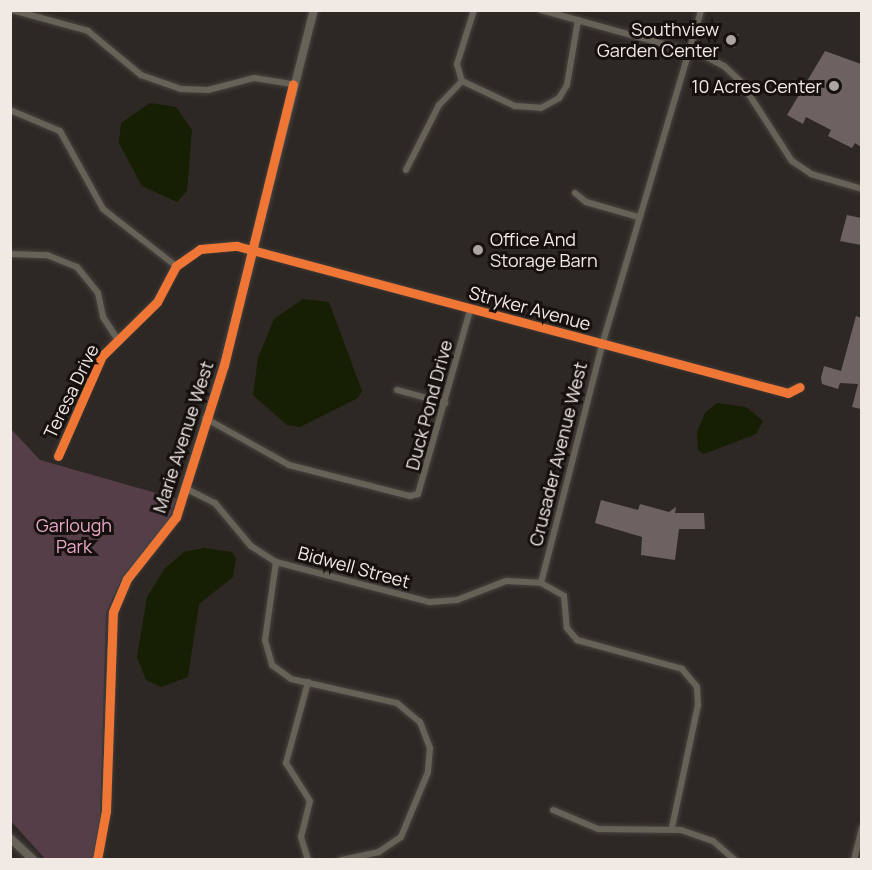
<!DOCTYPE html>
<html>
<head>
<meta charset="utf-8">
<style>
	body { margin:0 }
	#map { position:relative; width:872px; height:870px; overflow:hidden; background:#2e2824; font-family:Manrope,sans-serif }
	div>[style] { position:absolute }
	.green>* { inset:0; background:#563e49 }
	.water>* { inset:0; background:#161e03 }
	.building>* { inset:0; background:#6e6260; transform-origin:0 0 }
	.roads { filter:drop-shadow(0 0 2px #484340) drop-shadow(0 0 2px #484340) }
	.minor>* { height:6px; margin:-3px; padding:0 3px; transform-origin:3px; border-radius:3px; background:#666257 }
	.tertiary>* { height:8px; margin:-4px; padding:0 4px; transform-origin:4px; border-radius:4px; background:#666257 }
	.cycleway>* { height:9px; margin:-4.5px; padding:0 4.5px; transform-origin:4.5px; border-radius:4.5px; background:#f07635 }
	.dots>* { width:16px; height:16px; translate:-50% -50%; box-sizing:border-box; border:3px solid #16110e; border-radius:50% }
	span { translate:-50% -50%; white-space:nowrap; text-align:center; line-height:1.15; -webkit-text-stroke:6px #16110e; paint-order:stroke }
	.poi-label { font-size:18px; color:#f0e9e4 }
	.right { translate:-100% -50%; text-align:right }
	.left { translate:0 -50%; text-align:left }
	.street-label { font-size:18px; color:#f0e9e4 }
	.park-label { font-size:18px; color:#eaa8c9 }
	.frame { position:absolute; inset:0; border:12px solid #f0e9e4; pointer-events:none }
</style>
</head>
<body>
<div id="map">
	<div class="green">
		<i style="clip-path:polygon(10px 421px,12px 430px,40px 460px,177px 499px,168px 522px,123px 576px,106px 613px,100px 817px,93px 859px,45px 859px,11px 821px)"></i>
	</div>
	<div class="water">
		<i style="clip-path:polygon(150px 103px,176px 107px,192px 130px,187px 191px,177px 202px,142px 186px,119px 143px,121px 123px)"></i>
		<i style="clip-path:polygon(303px 299px,329px 302px,362px 391px,358px 398px,300px 427px,287px 425px,253px 395px,258px 358px,274px 319px)"></i>
		<i style="clip-path:polygon(717px 403px,746px 407px,763px 421px,756px 434px,704px 454px,698px 450px,697px 432px,705px 413px)"></i>
		<i style="clip-path:polygon(204px 548px,232px 552px,236px 558px,233px 577px,199px 604px,188px 677px,161px 687px,146px 680px,137px 657px,147px 597px,165px 568px,184px 552px)"></i>
	</div>
	<div class="building">
		<i style="left:728px;top:32px;width:11px;height:14px;rotate:15deg"></i>
		<i style="clip-path:polygon(825px 51px,861px 64px,861px 147px,855px 143px,852px 148px,828px 136px,831px 130px,806px 117px,803px 124px,787px 115px)"></i>
		<i style="clip-path:polygon(847px 215px,861px 218px,861px 245px,840px 241px)"></i>
		<i style="clip-path:polygon(856px 316px,861px 318px,861px 409px,852px 407px,858px 384px,840px 383px,838px 389px,822px 384px,821px 378px,824px 366px,841px 371px)"></i>
		<i style="clip-path:polygon(601px 500px,638px 510px,640px 504px,669px 512px,676px 507px,675px 513px,704px 513px,705px 529px,679px 529px,675px 560px,641px 555px,642px 537px,595px 523px)"></i>
	</div>
	<div class="roads">
		<div class="minor">
			<i style="left:12px;top:10px;width:79px;rotate:15.4deg"></i>
			<i style="left:88px;top:31px;width:69px;rotate:39.7deg"></i>
			<i style="left:141px;top:75px;width:42px;rotate:19.3deg"></i>
			<i style="left:181px;top:89px;width:27px;rotate:2deg"></i>
			<i style="left:208px;top:90px;width:48px;rotate:-14.6deg"></i>
			<i style="left:254px;top:78px;width:39px;rotate:9deg"></i>
			<i style="left:474px;top:10px;width:57px;rotate:107.5deg"></i>
			<i style="left:457px;top:64px;width:18px;rotate:74deg"></i>
			<i style="left:462px;top:81px;width:59px;rotate:25.3deg"></i>
			<i style="left:515px;top:106px;width:26px;rotate:4deg"></i>
			<i style="left:541px;top:108px;width:21px;rotate:-29deg"></i>
			<i style="left:559px;top:98px;width:15px;rotate:-58deg"></i>
			<i style="left:567px;top:85px;width:66px;rotate:-80.4deg"></i>
			<i style="left:541px;top:10px;width:168px;rotate:15.5deg"></i>
			<i style="left:703px;top:55px;width:24px;rotate:28deg"></i>
			<i style="left:724px;top:66px;width:23px;rotate:43deg"></i>
			<i style="left:741px;top:82px;width:94px;rotate:57.2deg"></i>
			<i style="left:792px;top:161px;width:23px;rotate:34deg"></i>
			<i style="left:811px;top:174px;width:53px;rotate:16.4deg"></i>
			<i style="left:10px;top:110px;width:54px;rotate:22.8deg"></i>
			<i style="left:60px;top:131px;width:89px;rotate:61.1deg"></i>
			<i style="left:103px;top:209px;width:93px;rotate:38deg"></i>
			<i style="left:406px;top:170px;width:73px;rotate:-63.1deg"></i>
			<i style="left:439px;top:105px;width:33px;rotate:-46deg"></i>
			<i style="left:575px;top:193px;width:14px;rotate:39deg"></i>
			<i style="left:586px;top:202px;width:54px;rotate:16.1deg"></i>
			<i style="left:10px;top:254px;width:37px;rotate:2deg"></i>
			<i style="left:47px;top:255px;width:32px;rotate:22deg"></i>
			<i style="left:77px;top:267px;width:33px;rotate:51deg"></i>
			<i style="left:98px;top:293px;width:25px;rotate:78deg"></i>
			<i style="left:103px;top:317px;width:24px;rotate:57deg"></i>
			<i style="left:397px;top:390px;width:50px;rotate:15.2deg"></i>
			<i style="left:205px;top:418px;width:96px;rotate:29.2deg"></i>
			<i style="left:289px;top:465px;width:125px;rotate:14.4deg"></i>
			<i style="left:410px;top:496px;width:8px;rotate:-14deg"></i>
			<i style="left:418px;top:494px;width:191px;rotate:-74.2deg"></i>
			<i style="left:58px;top:456px;width:109px;rotate:-66.3deg"></i>
			<i style="left:102px;top:356px;width:77px;rotate:-44.5deg"></i>
			<i style="left:157px;top:302px;width:41px;rotate:-62.2deg"></i>
			<i style="left:176px;top:266px;width:29px;rotate:-35deg"></i>
			<i style="left:200px;top:249px;width:37px;rotate:-5deg"></i>
			<i style="left:237px;top:246px;width:570px;rotate:14.94deg"></i>
			<i style="left:788px;top:393px;width:13px;rotate:-27deg"></i>
			<i style="left:185px;top:488px;width:34px;rotate:27deg"></i>
			<i style="left:215px;top:503px;width:56px;rotate:50.1deg"></i>
			<i style="left:251px;top:546px;width:30px;rotate:33deg"></i>
			<i style="left:276px;top:562px;width:159px;rotate:14.6deg"></i>
			<i style="left:430px;top:602px;width:27px;rotate:-4deg"></i>
			<i style="left:457px;top:600px;width:53px;rotate:-21.2deg"></i>
			<i style="left:506px;top:581px;width:35px;rotate:3deg"></i>
			<i style="left:541px;top:583px;width:26px;rotate:29deg"></i>
			<i style="left:564px;top:596px;width:32px;rotate:85deg"></i>
			<i style="left:567px;top:628px;width:16px;rotate:50deg"></i>
			<i style="left:577px;top:640px;width:109px;rotate:15.4deg"></i>
			<i style="left:682px;top:669px;width:23px;rotate:50deg"></i>
			<i style="left:697px;top:687px;width:18px;rotate:87deg"></i>
			<i style="left:698px;top:705px;width:125px;rotate:102deg"></i>
			<i style="left:276px;top:562px;width:79px;rotate:98deg"></i>
			<i style="left:265px;top:640px;width:26px;rotate:74deg"></i>
			<i style="left:272px;top:665px;width:24px;rotate:36deg"></i>
			<i style="left:291px;top:679px;width:109px;rotate:12.8deg"></i>
			<i style="left:397px;top:703px;width:30px;rotate:40deg"></i>
			<i style="left:420px;top:722px;width:28px;rotate:69deg"></i>
			<i style="left:430px;top:748px;width:24px;rotate:95deg"></i>
			<i style="left:428px;top:772px;width:70px;rotate:112.6deg"></i>
			<i style="left:401px;top:837px;width:27px;rotate:146deg"></i>
			<i style="left:379px;top:852px;width:40px;rotate:168deg"></i>
			<i style="left:541px;top:583px;width:246px;rotate:-75.6deg"></i>
			<i style="left:602px;top:345px;width:349px;rotate:-73.5deg"></i>
			<i style="left:553px;top:810px;width:49px;rotate:22.9deg"></i>
			<i style="left:598px;top:829px;width:83px;rotate:0.7deg"></i>
			<i style="left:681px;top:830px;width:34px;rotate:19deg"></i>
			<i style="left:713px;top:841px;width:29px;rotate:41deg"></i>
			<i style="left:308px;top:860px;width:24px;rotate:-107deg"></i>
			<i style="left:301px;top:837px;width:37px;rotate:-76deg"></i>
			<i style="left:310px;top:801px;width:45px;rotate:-122.3deg"></i>
			<i style="left:286px;top:763px;width:84px;rotate:-74.8deg"></i>
			<i style="left:854px;top:860px;width:34px;rotate:-76deg"></i>
		</div>
		<div class="tertiary">
			<i style="left:10px;top:838px;width:33px;rotate:43deg"></i>
			<i style="left:97px;top:860px;width:50px;rotate:-79.6deg"></i>
			<i style="left:106px;top:811px;width:199px;rotate:-88deg"></i>
			<i style="left:113px;top:612px;width:36px;rotate:-67deg"></i>
			<i style="left:127px;top:579px;width:79px;rotate:-51.7deg"></i>
			<i style="left:176px;top:517px;width:159px;rotate:-72.5deg"></i>
			<i style="left:224px;top:365px;width:366px;rotate:-75.8deg"></i>
		</div>
	</div>
	<div class="cycleway">
		<i style="left:58px;top:456px;width:109px;rotate:-66.3deg"></i>
		<i style="left:102px;top:356px;width:77px;rotate:-44.5deg"></i>
		<i style="left:157px;top:302px;width:41px;rotate:-62.2deg"></i>
		<i style="left:176px;top:266px;width:29px;rotate:-35deg"></i>
		<i style="left:200px;top:249px;width:37px;rotate:-5deg"></i>
		<i style="left:237px;top:246px;width:570px;rotate:14.94deg"></i>
		<i style="left:788px;top:393px;width:13px;rotate:-27deg"></i>
		<i style="left:97px;top:860px;width:50px;rotate:-79.6deg"></i>
		<i style="left:106px;top:811px;width:199px;rotate:-88deg"></i>
		<i style="left:113px;top:612px;width:36px;rotate:-67deg"></i>
		<i style="left:127px;top:579px;width:79px;rotate:-51.7deg"></i>
		<i style="left:176px;top:517px;width:159px;rotate:-72.5deg"></i>
		<i style="left:224px;top:365px;width:289px;rotate:-76.2deg"></i>
	</div>
	<div class="dots">
		<i style="left:731px;top:40px;background:#aca5a1"></i>
		<i style="left:834px;top:86px;background:#aca5a1"></i>
		<i style="left:478px;top:250px;background:#aca5a1"></i>
	</div>
	<div class="poi-label">
		<span class="right" style="left:719px;top:40px">Southview<br>Garden Center</span>
		<span class="right" style="left:822px;top:86px">10 Acres Center</span>
		<span class="left" style="left:490px;top:250px">Office And<br>Storage Barn</span>
	</div>
	<div class="street-label">
		<span style="left:530px;top:308px;rotate:15deg">Stryker Avenue</span>
		<span style="left:71px;top:391px;rotate:-64deg">Teresa Drive</span>
		<span style="left:429px;top:405px;rotate:-75deg">Duck Pond Drive</span>
		<span style="left:183px;top:437px;rotate:-72deg">Marie Avenue West</span>
		<span style="left:558px;top:454px;rotate:-76deg">Crusader Avenue West</span>
		<span style="left:354px;top:567px;rotate:15deg">Bidwell Street</span>
	</div>
	<div class="park-label">
		<span style="left:74px;top:536px">Garlough<br>Park</span>
	</div>
	<div class="frame"></div>
</div>
</body>
</html>
